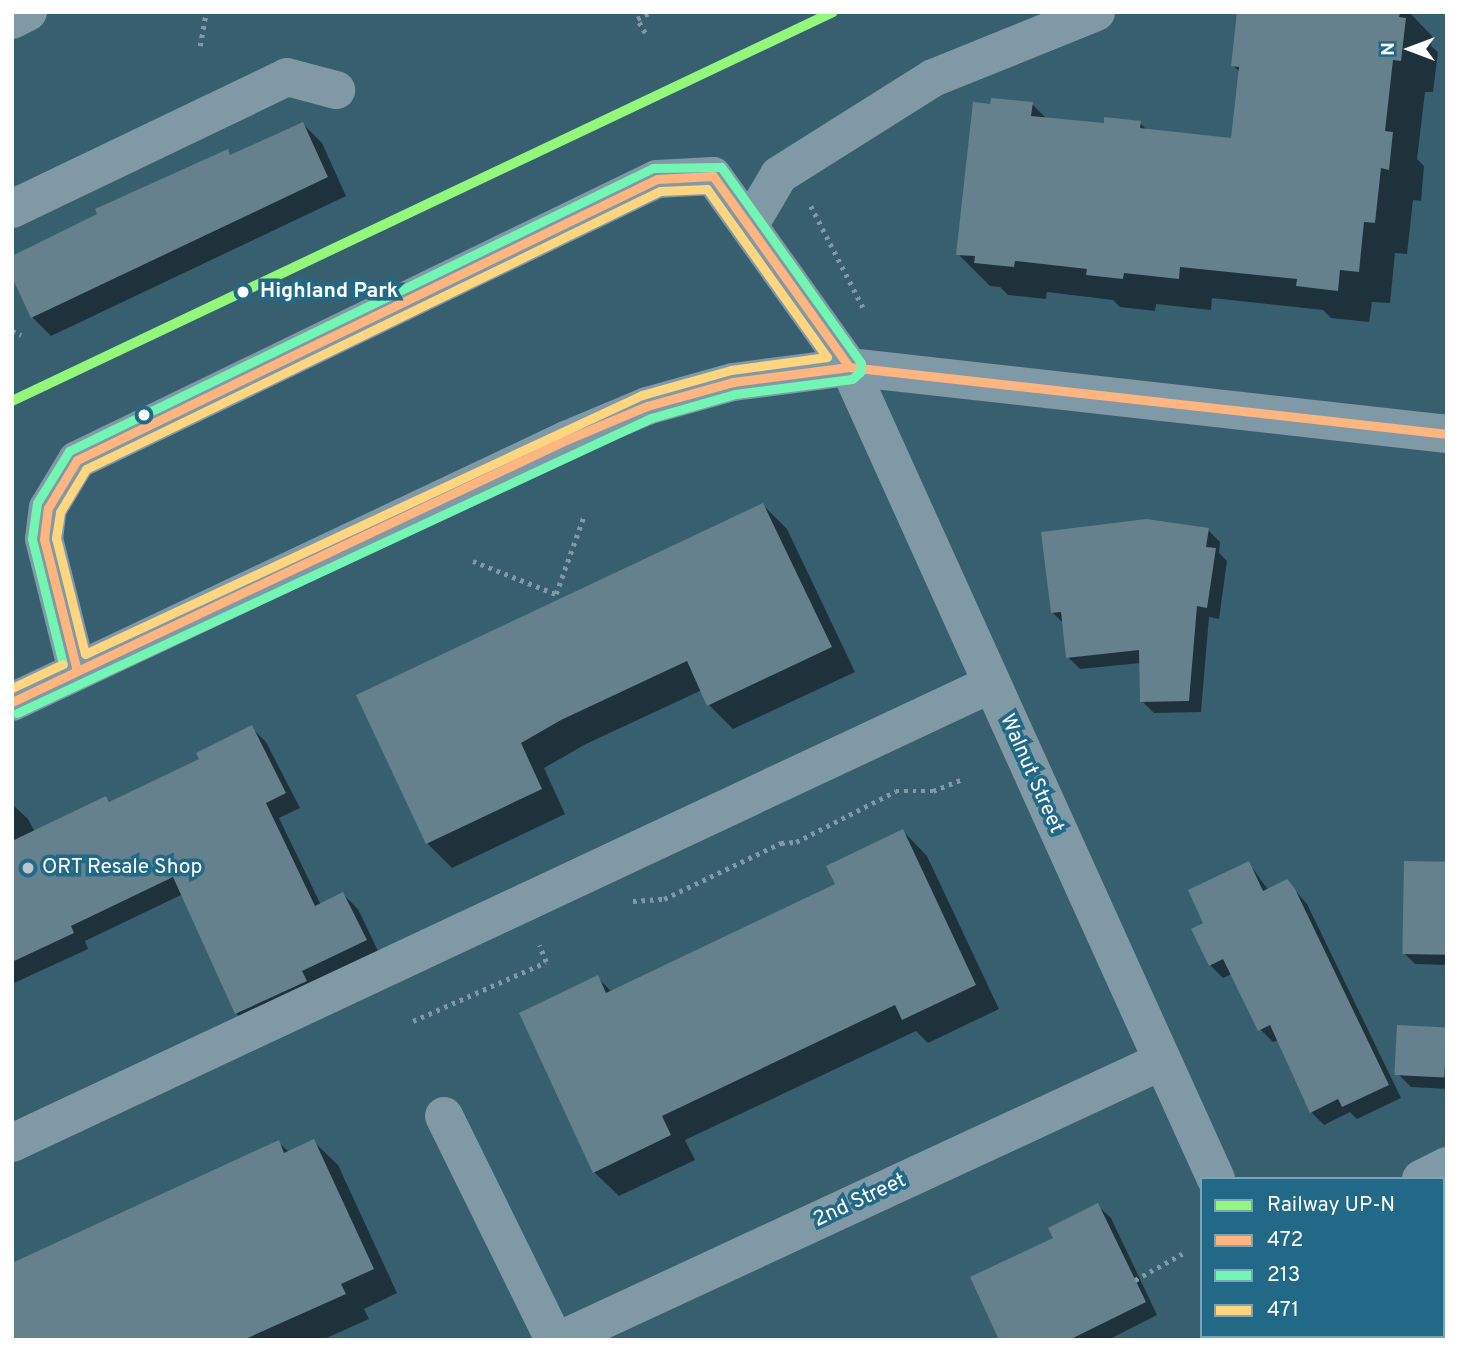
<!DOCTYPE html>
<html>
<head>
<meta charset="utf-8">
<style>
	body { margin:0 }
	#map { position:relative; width:1459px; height:1352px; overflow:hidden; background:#385f70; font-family:Overpass,sans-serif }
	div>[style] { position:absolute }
	.shadow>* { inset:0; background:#0007 }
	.building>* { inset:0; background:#64818d; transform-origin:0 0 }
	.path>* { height:4.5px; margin-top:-2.25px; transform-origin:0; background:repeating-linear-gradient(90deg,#7f9aa6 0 3.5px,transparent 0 8.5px) }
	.minor>* { height:38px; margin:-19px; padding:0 19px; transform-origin:19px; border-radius:19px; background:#7f9aa6 }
	.bus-1>* { height:9px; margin:-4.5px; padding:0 4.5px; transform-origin:4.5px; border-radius:4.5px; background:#ffb580 }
	.bus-2>* { height:9px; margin:-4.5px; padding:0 4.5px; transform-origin:4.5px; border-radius:4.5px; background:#73f6b3 }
	.bus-3>* { height:9px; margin:-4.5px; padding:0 4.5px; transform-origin:4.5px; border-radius:4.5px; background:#ffd580 }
	.rail-1>* { height:10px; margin:-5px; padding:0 5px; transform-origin:5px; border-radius:5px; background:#92f77b }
	.dots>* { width:19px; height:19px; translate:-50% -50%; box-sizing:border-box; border:4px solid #216987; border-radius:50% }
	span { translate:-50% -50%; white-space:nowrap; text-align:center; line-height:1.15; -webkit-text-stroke:7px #216987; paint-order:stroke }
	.stop-label { font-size:21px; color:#fff; font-weight:700 }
	.left { translate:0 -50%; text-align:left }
	.street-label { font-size:21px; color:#fff }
	.poi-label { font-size:21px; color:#fff }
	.frame { position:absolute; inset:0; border:14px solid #fff; pointer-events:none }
	.legend { position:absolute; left:1200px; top:1177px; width:245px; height:161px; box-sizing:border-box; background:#216987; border:2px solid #7aa5b7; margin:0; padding:9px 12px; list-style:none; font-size:21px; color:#fff }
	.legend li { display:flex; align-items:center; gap:14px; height:35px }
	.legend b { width:35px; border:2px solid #7aa5b7 }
	.north { position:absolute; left:1375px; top:14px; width:70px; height:70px; -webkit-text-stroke:5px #216987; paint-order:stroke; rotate:270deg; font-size:19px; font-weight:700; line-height:28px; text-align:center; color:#fff }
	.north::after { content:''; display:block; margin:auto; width:24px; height:32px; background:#fff; clip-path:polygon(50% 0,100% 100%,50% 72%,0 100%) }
</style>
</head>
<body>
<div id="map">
	<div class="shadow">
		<i style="clip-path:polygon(1239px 12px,1409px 12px,1432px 36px,1431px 46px,1438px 52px,1433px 92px,1425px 92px,1417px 159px,1424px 166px,1421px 201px,1413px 200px,1407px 254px,1395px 253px,1390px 303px,1372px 302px,1369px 322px,1331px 318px,1323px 310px,1212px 298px,1211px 310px,1156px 304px,1155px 311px,1120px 307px,1113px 300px,1047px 292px,1046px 299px,1008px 295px,1000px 287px,990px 286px,958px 254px,992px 106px,1032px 104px,1047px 119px,1105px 125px,1140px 123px,1148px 131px,1232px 139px,1240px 72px,1233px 65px)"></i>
		<i style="clip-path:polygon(303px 124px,322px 143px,346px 196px,51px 336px,32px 317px,227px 151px,231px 156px)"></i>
		<i style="clip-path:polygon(763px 505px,787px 529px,855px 672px,733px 729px,709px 705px,702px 690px,586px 744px,544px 768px,565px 814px,452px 868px,427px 843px,358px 696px)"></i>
		<i style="clip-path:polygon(1208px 530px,1220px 542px,1219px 553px,1227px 561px,1219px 619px,1209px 617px,1201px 712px,1154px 713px,1142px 701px,1141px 663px,1080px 669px,1068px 657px,1064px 624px,1052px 612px)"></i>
		<i style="clip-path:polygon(251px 727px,266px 742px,300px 808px,279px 818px,321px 905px,343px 894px,358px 909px,380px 955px,251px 1028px,236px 1013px,183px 894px,85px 941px,88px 949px,12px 984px,12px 804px,28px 819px,35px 832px,106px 798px,111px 803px,201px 760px)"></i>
		<i style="clip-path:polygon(903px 831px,927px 856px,999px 1009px,928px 1043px,916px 1031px,685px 1140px,695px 1160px,619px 1196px,594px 1172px,597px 977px,612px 992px,837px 884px)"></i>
		<i style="clip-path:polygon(1249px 863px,1268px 890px,1287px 881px,1307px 904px,1401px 1098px,1357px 1119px,1350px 1112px,1324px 1125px,1311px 1112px,1279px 1040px,1273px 1042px,1260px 1029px,1232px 974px,1223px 978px,1210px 965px,1205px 924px)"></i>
		<i style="clip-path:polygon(1447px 863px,1447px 965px,1415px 964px,1404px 953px)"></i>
		<i style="clip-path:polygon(1447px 1030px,1447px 1089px,1411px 1087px,1398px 1074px)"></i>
		<i style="clip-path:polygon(313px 1141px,338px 1165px,397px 1293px,364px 1309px,369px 1319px,322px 1340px,12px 1340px,12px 1265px,278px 1142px,289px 1152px)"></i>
		<i style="clip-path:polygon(1098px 1206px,1111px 1218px,1157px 1315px,1108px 1340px,1001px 1340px,1055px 1239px)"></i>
		<i style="clip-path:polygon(1447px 1212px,1447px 1340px,1437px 1340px,1435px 1336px,1443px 1336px)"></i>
	</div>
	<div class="building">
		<i style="clip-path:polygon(1237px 12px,1400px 12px,1399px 17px,1406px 18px,1401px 61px,1393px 60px,1385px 131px,1393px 132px,1389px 170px,1381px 168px,1375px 223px,1364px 222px,1359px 272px,1340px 270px,1338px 291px,1296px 286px,1297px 279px,1180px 267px,1179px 279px,1124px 273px,1123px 279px,1086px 275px,1087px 269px,1015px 261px,1014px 267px,974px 263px,975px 256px,956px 255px,973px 102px,990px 104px,991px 98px,1033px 102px,1031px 116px,1104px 123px,1104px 117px,1141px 121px,1140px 128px,1231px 138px,1239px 67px,1231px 66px)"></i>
		<i style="clip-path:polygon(303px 122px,328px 177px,31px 318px,12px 277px,12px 256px,97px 214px,95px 209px,228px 149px,230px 155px)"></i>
		<i style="clip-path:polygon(763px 503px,832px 647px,707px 706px,687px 661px,561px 720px,521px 743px,542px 789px,426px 844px,356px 695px)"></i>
		<i style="clip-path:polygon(1146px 519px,1209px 528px,1206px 547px,1216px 548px,1207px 608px,1197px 606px,1189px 701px,1140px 702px,1139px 650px,1066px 658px,1061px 612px,1051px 613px,1041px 532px)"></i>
		<i style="clip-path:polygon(252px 725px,286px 793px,266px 803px,315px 906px,343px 892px,367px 940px,302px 971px,307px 981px,235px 1014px,173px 877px,71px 926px,74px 933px,12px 962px,12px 841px,106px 796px,109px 802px,199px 759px,196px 753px)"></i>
		<i style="clip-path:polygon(903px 829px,976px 985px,902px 1020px,895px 1005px,662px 1116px,671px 1135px,593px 1173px,519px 1013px,598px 975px,606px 993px,835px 884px,826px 866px)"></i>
		<i style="clip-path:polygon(1249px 861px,1263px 891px,1287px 879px,1295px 889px,1389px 1085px,1342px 1107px,1338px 1099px,1310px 1113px,1270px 1025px,1258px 1031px,1223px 959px,1209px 966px,1191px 929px,1203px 923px,1188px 890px)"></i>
		<i style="left:1404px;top:861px;width:43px;height:93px;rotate:1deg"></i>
		<i style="left:1397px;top:1025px;width:50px;height:50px;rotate:3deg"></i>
		<i style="clip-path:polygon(314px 1139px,374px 1269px,341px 1284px,346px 1294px,243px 1340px,12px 1340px,12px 1263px,279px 1140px,284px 1153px)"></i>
		<i style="clip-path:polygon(1098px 1203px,1146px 1302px,1069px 1340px,999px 1340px,970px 1277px,1053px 1238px,1048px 1228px)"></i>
	</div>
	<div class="path">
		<i style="left:645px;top:33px;width:16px;rotate:-120deg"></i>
		<i style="left:637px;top:19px;width:16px;rotate:-27deg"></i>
		<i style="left:200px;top:46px;width:35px;rotate:-80deg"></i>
		<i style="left:811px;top:206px;width:114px;rotate:62.8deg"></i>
		<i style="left:12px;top:331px;width:10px;rotate:24deg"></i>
		<i style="left:473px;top:561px;width:89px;rotate:21.7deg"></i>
		<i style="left:556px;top:594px;width:83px;rotate:-70.3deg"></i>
		<i style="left:633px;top:901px;width:31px;rotate:-4deg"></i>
		<i style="left:664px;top:899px;width:130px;rotate:-25.6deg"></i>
		<i style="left:781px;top:843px;width:15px;rotate:-4deg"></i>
		<i style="left:796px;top:842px;width:112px;rotate:-27deg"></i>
		<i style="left:896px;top:791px;width:37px"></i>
		<i style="left:933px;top:791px;width:31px;rotate:-22deg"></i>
		<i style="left:413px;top:1021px;width:145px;rotate:-23.9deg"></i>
		<i style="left:546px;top:962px;width:18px;rotate:-112deg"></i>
		<i style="left:1135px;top:1280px;width:54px;rotate:-29deg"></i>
	</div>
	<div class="minor">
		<i style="left:12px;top:20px;width:18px;rotate:-27deg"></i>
		<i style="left:12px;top:209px;width:305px;rotate:-25.6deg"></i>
		<i style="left:287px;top:77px;width:51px;rotate:14.9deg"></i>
		<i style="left:749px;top:226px;width:59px;rotate:-59.5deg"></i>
		<i style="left:779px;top:175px;width:182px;rotate:-32.2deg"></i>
		<i style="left:933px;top:78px;width:176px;rotate:-22deg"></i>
		<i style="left:77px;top:671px;width:136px;rotate:-104deg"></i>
		<i style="left:44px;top:539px;width:31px;rotate:-83deg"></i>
		<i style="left:48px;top:508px;width:56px;rotate:-58.9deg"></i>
		<i style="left:77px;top:460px;width:644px;rotate:-25.85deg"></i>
		<i style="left:657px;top:179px;width:56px;rotate:-3.1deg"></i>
		<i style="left:713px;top:176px;width:234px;rotate:54.5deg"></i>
		<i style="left:849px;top:367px;width:891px;rotate:65.68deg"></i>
		<i style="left:12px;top:702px;width:613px;rotate:-25.31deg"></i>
		<i style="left:566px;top:440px;width:88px;rotate:-22.8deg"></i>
		<i style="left:647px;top:406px;width:89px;rotate:-15.6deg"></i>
		<i style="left:733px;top:382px;width:117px;rotate:-7.4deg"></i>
		<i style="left:849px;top:367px;width:602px;rotate:6.39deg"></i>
		<i style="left:444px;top:1116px;width:250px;rotate:63.8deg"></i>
		<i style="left:12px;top:1143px;width:1081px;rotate:-25.12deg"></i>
		<i style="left:1421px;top:1179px;width:29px;rotate:-27deg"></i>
		<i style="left:1292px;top:1336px;width:4px;rotate:63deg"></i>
		<i style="left:560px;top:1340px;width:661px;rotate:-24.86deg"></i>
	</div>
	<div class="bus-1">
		<i style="left:77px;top:671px;width:136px;rotate:-104deg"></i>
		<i style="left:44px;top:539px;width:31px;rotate:-83deg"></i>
		<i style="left:48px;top:508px;width:56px;rotate:-58.9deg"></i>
		<i style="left:77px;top:460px;width:644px;rotate:-25.85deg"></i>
		<i style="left:657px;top:179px;width:56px;rotate:-3.1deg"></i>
		<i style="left:713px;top:176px;width:234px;rotate:54.5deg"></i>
		<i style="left:12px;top:702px;width:613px;rotate:-25.31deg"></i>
		<i style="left:566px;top:440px;width:88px;rotate:-22.8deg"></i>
		<i style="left:647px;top:406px;width:89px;rotate:-15.6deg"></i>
		<i style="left:733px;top:382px;width:117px;rotate:-7.4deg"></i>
		<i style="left:849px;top:367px;width:602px;rotate:6.39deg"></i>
	</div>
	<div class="bus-2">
		<i style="left:17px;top:713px;width:699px;rotate:-24.95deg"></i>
		<i style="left:651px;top:418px;width:87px;rotate:-15.9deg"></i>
		<i style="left:735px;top:394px;width:118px;rotate:-7.3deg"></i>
		<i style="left:852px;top:379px;width:11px;rotate:-41deg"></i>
		<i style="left:860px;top:372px;width:9px;rotate:-84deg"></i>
		<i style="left:861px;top:363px;width:241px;rotate:-125.5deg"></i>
		<i style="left:721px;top:167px;width:68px;rotate:179.2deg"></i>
		<i style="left:653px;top:168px;width:649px;rotate:154.15deg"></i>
		<i style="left:69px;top:451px;width:61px;rotate:121.6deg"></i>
		<i style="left:37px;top:503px;width:36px;rotate:98deg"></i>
		<i style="left:32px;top:539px;width:129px;rotate:76.1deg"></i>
	</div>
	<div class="bus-3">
		<i style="left:707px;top:189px;width:206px;rotate:54.5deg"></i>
		<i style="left:827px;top:357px;width:97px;rotate:172.3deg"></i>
		<i style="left:731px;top:370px;width:92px;rotate:164.3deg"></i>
		<i style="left:642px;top:395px;width:614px;rotate:155.06deg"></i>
		<i style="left:85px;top:654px;width:120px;rotate:-104deg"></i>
		<i style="left:56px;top:538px;width:26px;rotate:-81deg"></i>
		<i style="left:60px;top:512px;width:50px;rotate:-58.8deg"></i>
		<i style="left:86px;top:469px;width:638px;rotate:-25.84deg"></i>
		<i style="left:660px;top:191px;width:47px;rotate:-2.4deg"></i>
		<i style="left:12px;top:688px;width:56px;rotate:-25.2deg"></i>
	</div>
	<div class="rail-1">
		<i style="left:12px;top:401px;width:908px;rotate:-25.35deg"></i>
	</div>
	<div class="dots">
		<i style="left:243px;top:292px;background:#fff"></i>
		<i style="left:144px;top:415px;background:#fff"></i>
		<i style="left:28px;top:868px;background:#b9c7cd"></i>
	</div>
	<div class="stop-label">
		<span class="left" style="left:260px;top:292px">Highland Park</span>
	</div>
	<div class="street-label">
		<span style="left:1031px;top:774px;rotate:66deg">Walnut Street</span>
		<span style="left:860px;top:1201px;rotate:-25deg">2nd Street</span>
	</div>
	<div class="poi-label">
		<span class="left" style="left:42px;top:868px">ORT Resale Shop</span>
	</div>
	<div class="frame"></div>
	<ul class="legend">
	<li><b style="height:9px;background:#92f77b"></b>Railway UP-N</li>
	<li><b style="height:9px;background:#ffb580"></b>472</li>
	<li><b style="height:9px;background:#73f6b3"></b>213</li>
	<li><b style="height:9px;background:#ffd580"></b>471</li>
	</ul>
	<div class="north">N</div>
</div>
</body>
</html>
